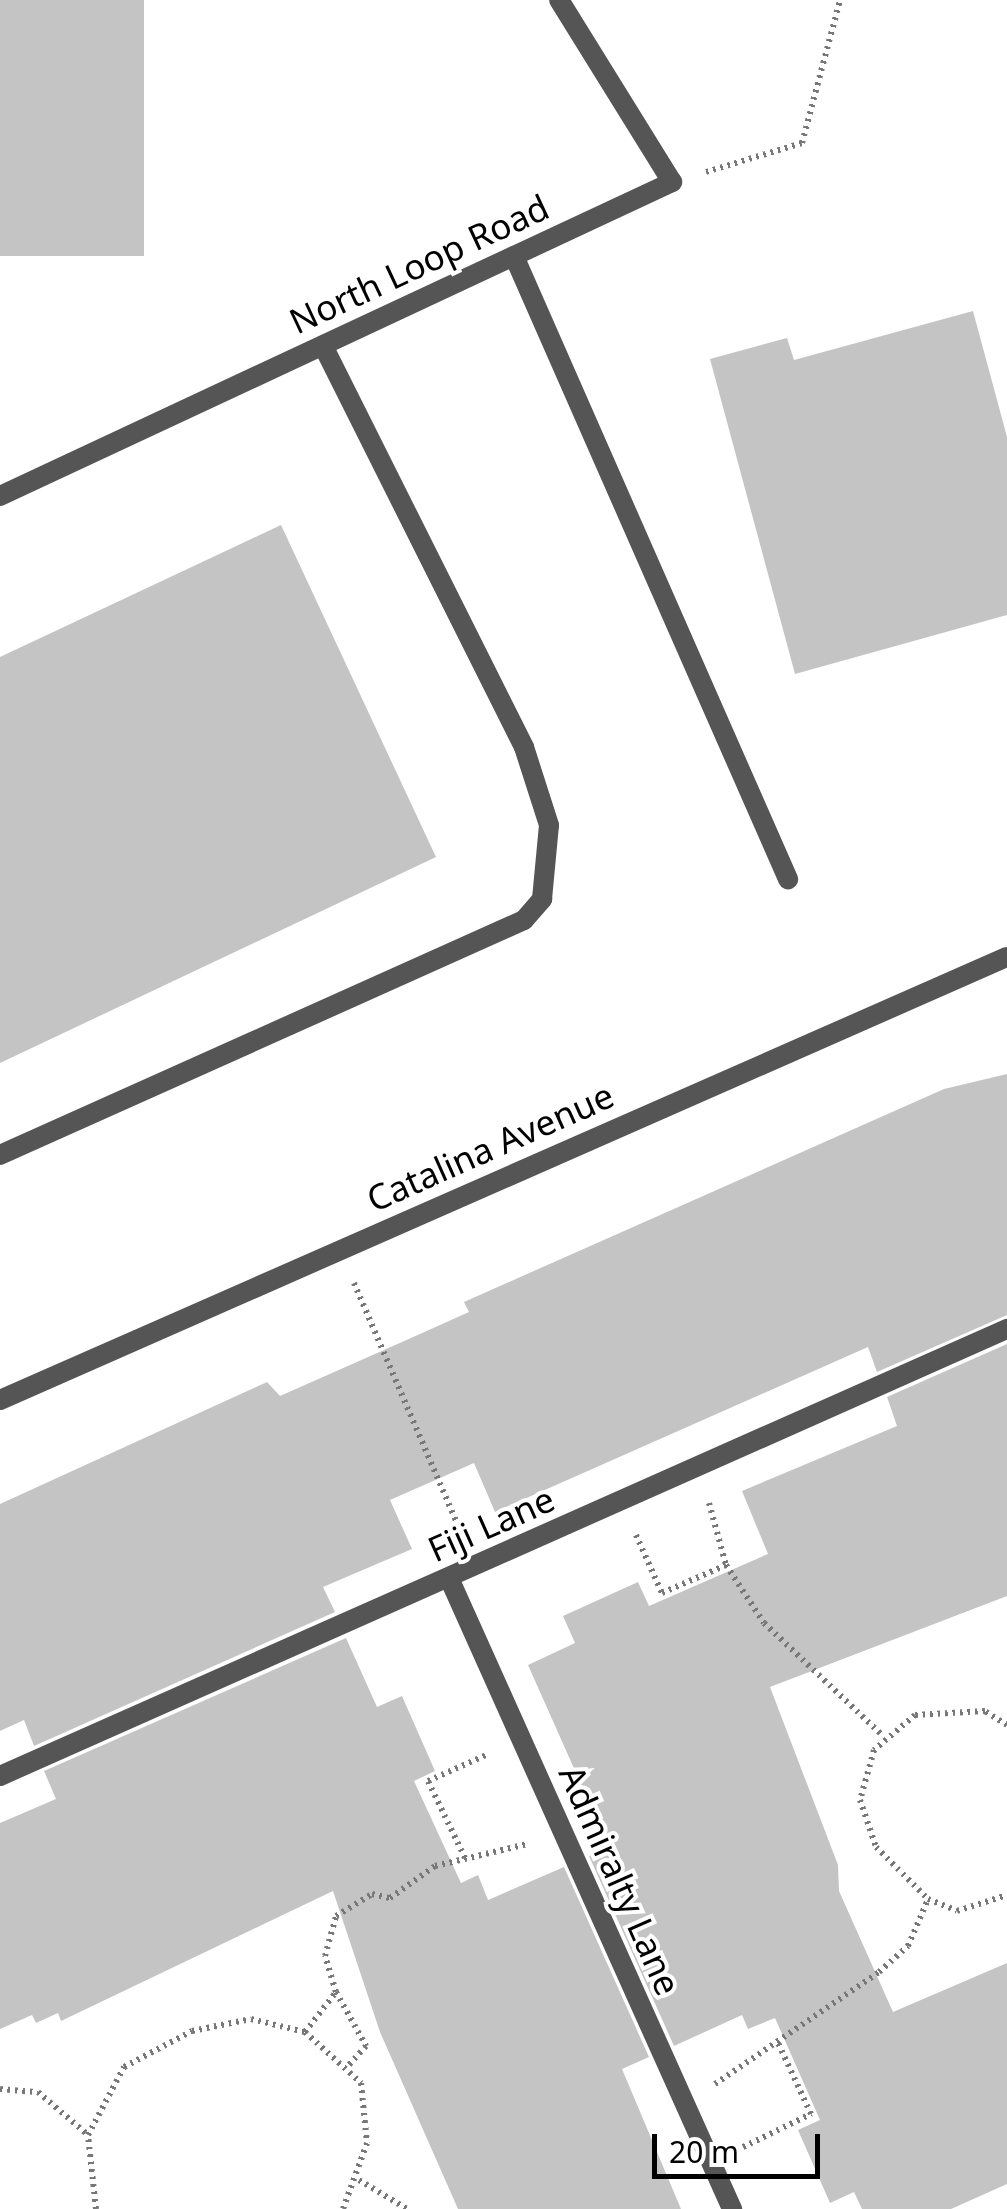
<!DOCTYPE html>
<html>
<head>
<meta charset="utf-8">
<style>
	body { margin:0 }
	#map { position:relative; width:1007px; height:2209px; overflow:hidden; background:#fff; font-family:"Noto Sans",sans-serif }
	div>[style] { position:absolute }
	.building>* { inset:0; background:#c4c4c4; transform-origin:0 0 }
	.path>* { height:6px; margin-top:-3px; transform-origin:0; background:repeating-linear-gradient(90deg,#777 0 2.5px,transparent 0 7.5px) }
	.service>* { height:20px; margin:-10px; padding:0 10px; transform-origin:10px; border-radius:10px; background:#555 }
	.minor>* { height:20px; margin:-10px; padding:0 10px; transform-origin:10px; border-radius:10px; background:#555 }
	span { translate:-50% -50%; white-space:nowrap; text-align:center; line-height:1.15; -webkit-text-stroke:8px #fff; paint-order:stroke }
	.street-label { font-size:35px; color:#000 }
	.scale { position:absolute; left:652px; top:2134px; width:168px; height:45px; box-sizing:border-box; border:5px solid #000; border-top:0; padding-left:12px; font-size:30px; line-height:35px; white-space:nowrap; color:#000; -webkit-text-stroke:8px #fff; paint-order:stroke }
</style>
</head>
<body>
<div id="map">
	<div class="building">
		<i style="left:0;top:0;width:144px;height:256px"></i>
		<i style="clip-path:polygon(973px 311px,1007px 437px,1007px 615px,795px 674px,710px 359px,787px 338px,794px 360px)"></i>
		<i style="clip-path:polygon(281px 525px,436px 857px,0 1063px,0 657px)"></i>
		<i style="clip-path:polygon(1007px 1074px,1007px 1315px,877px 1372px,868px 1347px,495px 1512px,474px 1463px,390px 1500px,412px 1549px,323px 1587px,335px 1612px,34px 1746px,24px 1720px,0 1731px,0 1504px,267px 1382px,280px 1396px,411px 1338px,469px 1312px,464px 1302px,944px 1089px)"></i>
		<i style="clip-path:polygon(1007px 1344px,1007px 1596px,770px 1687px,838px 1865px,839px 1891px,893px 2012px,1007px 1963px,1007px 2184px,951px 2209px,862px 2209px,854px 2192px,830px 2203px,798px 2130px,820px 2120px,775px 2018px,748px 2029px,742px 2015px,674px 2046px,589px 1856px,609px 1847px,528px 1665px,575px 1643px,563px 1616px,638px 1582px,649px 1606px,768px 1554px,742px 1491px,897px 1426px,887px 1397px)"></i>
		<i style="clip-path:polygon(346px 1638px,377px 1707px,402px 1696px,435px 1771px,414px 1781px,461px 1883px,478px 1875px,488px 1900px,564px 1867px,649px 2057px,622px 2069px,681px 2209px,458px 2209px,380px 2032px,333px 1891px,61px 2021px,58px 2013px,36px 2023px,32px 2015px,0 2029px,0 1823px,56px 1799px,44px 1771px)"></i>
	</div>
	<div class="path">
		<i style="left:706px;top:172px;width:100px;rotate:-16.8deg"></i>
		<i style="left:802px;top:143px;width:148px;rotate:-75.1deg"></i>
		<i style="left:354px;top:1283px;width:272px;rotate:66.8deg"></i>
		<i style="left:709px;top:1503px;width:64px;rotate:74.7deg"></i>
		<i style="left:726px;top:1565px;width:69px;rotate:56.8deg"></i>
		<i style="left:764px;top:1623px;width:164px;rotate:43.5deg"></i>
		<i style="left:636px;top:1535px;width:64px;rotate:65.9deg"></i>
		<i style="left:662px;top:1593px;width:70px;rotate:-23.6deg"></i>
		<i style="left:1007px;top:1725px;width:26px;rotate:-148deg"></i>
		<i style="left:985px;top:1711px;width:70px;rotate:176.7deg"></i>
		<i style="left:915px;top:1715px;width:54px;rotate:139.5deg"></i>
		<i style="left:874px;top:1750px;width:52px;rotate:105.6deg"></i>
		<i style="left:860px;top:1800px;width:50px;rotate:71.2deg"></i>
		<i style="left:876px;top:1847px;width:74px;rotate:45deg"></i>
		<i style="left:928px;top:1899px;width:31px;rotate:22deg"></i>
		<i style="left:957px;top:1911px;width:52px;rotate:-17.7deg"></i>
		<i style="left:465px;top:1858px;width:85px;rotate:-115.7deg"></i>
		<i style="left:428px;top:1781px;width:64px;rotate:-24.1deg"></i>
		<i style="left:336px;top:1992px;width:62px;rotate:60.9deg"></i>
		<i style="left:366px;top:2046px;width:28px;rotate:132deg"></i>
		<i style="left:305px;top:2032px;width:51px;rotate:-52.2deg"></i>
		<i style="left:336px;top:1992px;width:38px;rotate:-107deg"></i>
		<i style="left:325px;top:1956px;width:41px;rotate:-74.6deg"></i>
		<i style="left:336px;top:1916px;width:42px;rotate:-31.4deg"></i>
		<i style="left:372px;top:1894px;width:18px;rotate:13deg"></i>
		<i style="left:390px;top:1898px;width:55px;rotate:-35.4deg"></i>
		<i style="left:435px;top:1866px;width:95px;rotate:-13.4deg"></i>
		<i style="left:715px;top:2084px;width:199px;rotate:-34.3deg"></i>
		<i style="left:879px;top:1972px;width:39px;rotate:-42deg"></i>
		<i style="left:908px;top:1946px;width:51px;rotate:-66.9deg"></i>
		<i style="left:0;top:2089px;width:38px;rotate:5deg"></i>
		<i style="left:38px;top:2092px;width:66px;rotate:40.7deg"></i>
		<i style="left:743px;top:2147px;width:76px;rotate:-25.9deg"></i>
		<i style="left:811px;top:2114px;width:78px;rotate:-114.9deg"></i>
		<i style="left:359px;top:2180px;width:56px;rotate:31.1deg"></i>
		<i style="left:96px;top:2209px;width:74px;rotate:-96.2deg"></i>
		<i style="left:88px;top:2135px;width:77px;rotate:-62.1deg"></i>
		<i style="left:124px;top:2067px;width:77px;rotate:-27.9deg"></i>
		<i style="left:192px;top:2031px;width:60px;rotate:-11.5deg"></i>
		<i style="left:251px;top:2019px;width:56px;rotate:13.5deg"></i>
		<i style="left:305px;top:2032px;width:76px;rotate:42.3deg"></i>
		<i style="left:361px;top:2083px;width:60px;rotate:84.3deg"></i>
		<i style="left:367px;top:2143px;width:70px;rotate:110deg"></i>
	</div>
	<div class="service">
		<i style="left:514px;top:256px;width:681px;rotate:66.26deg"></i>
		<i style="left:0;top:1155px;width:574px;rotate:-24.15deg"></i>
		<i style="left:524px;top:920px;width:28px;rotate:-49deg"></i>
		<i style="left:542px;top:899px;width:74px;rotate:-84.6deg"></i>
		<i style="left:549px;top:825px;width:82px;rotate:-107.8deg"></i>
		<i style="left:524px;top:747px;width:449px;rotate:-116.6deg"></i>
	</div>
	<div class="minor">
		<i style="left:0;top:496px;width:742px;rotate:-25.04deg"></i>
		<i style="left:672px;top:182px;width:214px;rotate:-121.8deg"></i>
		<i style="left:0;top:1400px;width:1100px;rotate:-23.75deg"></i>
		<i style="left:449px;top:1578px;width:692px;rotate:65.84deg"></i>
		<i style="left:0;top:1776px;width:1102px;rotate:-23.94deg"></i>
	</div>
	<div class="street-label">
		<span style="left:419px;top:264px;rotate:-25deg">North Loop Road</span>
		<span style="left:490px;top:1147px;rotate:-24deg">Catalina Avenue</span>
		<span style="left:491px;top:1524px;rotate:-24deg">Fiji Lane</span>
		<span style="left:620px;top:1880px;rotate:66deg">Admiralty Lane</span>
	</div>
	<div class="scale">20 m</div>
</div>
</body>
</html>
